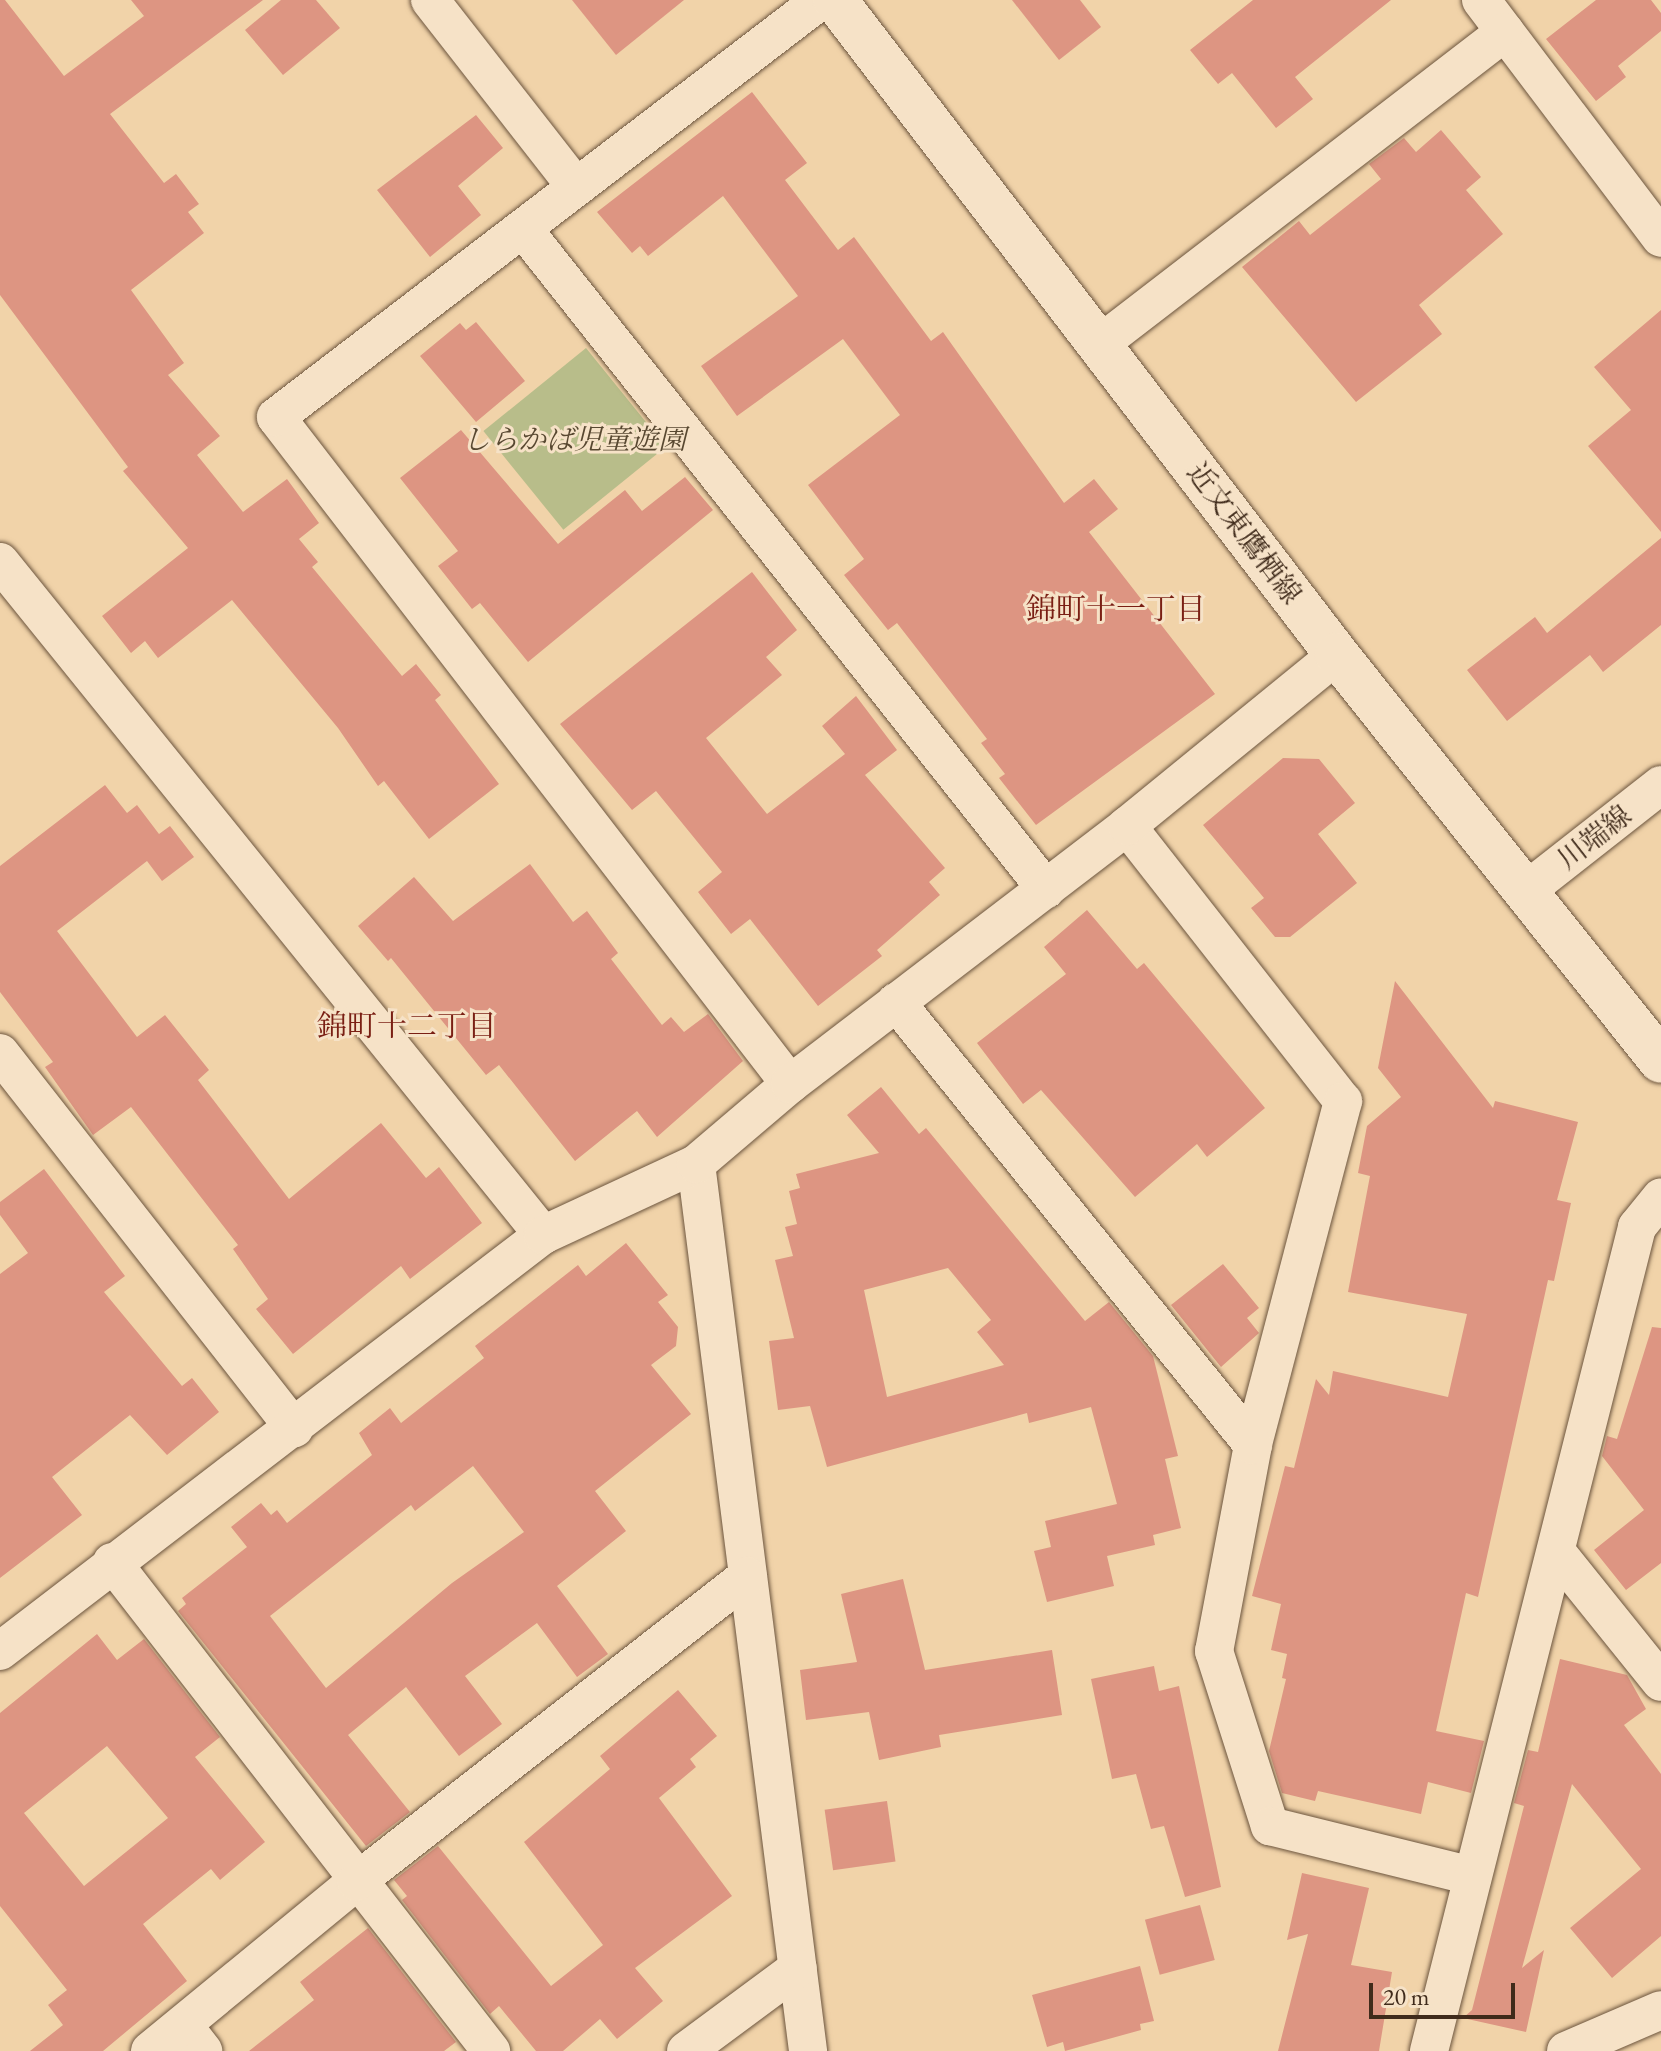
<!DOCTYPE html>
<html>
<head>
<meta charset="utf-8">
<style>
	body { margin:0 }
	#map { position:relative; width:1661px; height:2051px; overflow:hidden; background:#f1d3a9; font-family:"EB Garamond","Noto Serif JP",serif }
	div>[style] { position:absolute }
	.green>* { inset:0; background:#b8bd8a; transform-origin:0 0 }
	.building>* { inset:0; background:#dd9582; transform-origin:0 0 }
	.roads { filter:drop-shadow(0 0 2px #6c553e) drop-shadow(0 0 2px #6c553e) }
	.minor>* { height:38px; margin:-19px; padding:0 19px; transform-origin:19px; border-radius:19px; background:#f6e2c7 }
	.tertiary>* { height:44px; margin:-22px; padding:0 22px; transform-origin:22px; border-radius:22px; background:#f6e2c7 }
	span { translate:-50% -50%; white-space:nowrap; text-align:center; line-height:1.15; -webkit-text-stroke:6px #f6e2c7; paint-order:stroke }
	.park-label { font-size:28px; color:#584831; font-style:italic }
	.street-label { font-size:28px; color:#402b1b }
	.neighbourhood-label { font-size:30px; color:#7a1f14 }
	.scale { position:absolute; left:1369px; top:1983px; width:146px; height:36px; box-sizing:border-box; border:4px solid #402b1b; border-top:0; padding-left:10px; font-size:24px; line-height:28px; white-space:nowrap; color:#402b1b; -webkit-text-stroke:6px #f6e2c7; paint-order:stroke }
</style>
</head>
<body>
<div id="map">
	<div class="green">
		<i style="left:586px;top:348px;width:127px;height:132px;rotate:51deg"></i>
	</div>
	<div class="building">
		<i style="clip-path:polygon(0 0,5px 0,64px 76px,144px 16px,131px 0,263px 0,110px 114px,164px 183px,176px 174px,199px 204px,188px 212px,204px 233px,131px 290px,184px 363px,168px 375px,220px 436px,197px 455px,243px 512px,287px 479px,319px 523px,299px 539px,318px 562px,312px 567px,402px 676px,416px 664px,441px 695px,435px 700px,499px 784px,429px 839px,384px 781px,378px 786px,338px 728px,232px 600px,158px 658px,145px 641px,131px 653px,102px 616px,188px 548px,123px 471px,128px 467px,0 295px)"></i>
		<i style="clip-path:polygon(281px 0,316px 0,340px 28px,283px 75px,245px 30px)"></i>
		<i style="clip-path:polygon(572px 0,684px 0,616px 55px)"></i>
		<i style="clip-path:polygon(1012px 0,1080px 0,1101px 27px,1059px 60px)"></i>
		<i style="clip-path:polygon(1253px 0,1391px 0,1295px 77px,1313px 99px,1276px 128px,1232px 73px,1218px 84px,1190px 50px)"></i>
		<i style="clip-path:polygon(1596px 0,1651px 0,1661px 13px,1661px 31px,1618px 66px,1626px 77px,1596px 101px,1546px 39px)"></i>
		<i style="clip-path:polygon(752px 92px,807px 163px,785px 180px,838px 250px,854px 237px,931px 341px,943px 332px,1064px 503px,1094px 479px,1118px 509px,1089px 532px,1215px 694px,1036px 825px,999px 778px,1005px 774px,981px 743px,987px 739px,897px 623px,888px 630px,844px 575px,864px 559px,808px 485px,900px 415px,843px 339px,737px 416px,701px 366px,798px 296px,723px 196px,648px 256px,640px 246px,632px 253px,597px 212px)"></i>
		<i style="clip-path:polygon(476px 115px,503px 148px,458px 186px,481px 215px,430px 257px,377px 190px)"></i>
		<i style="clip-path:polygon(1441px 130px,1481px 177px,1466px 190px,1503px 234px,1419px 305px,1442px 334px,1356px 402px,1242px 267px,1299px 221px,1310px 235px,1381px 179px,1369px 164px,1404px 138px,1416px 152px)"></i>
		<i style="clip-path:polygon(1661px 310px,1661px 532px,1588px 446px,1631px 410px,1594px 367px)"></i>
		<i style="clip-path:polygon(476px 322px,525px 381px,476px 422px,420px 356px,460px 323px,466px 330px)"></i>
		<i style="clip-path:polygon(461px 430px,558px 544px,625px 490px,642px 511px,685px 477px,713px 510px,528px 662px,480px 603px,472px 609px,438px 566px,458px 551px,400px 478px)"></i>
		<i style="clip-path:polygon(1661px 538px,1661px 625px,1603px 672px,1590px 655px,1507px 721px,1467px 670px,1535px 617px,1547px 633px)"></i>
		<i style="clip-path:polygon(752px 572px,797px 630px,766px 657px,782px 675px,706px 738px,767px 814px,845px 754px,822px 726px,856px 696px,897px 750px,865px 775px,945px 868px,929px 882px,940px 895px,877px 950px,882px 956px,818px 1006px,750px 919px,731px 934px,698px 892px,722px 872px,656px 791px,632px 810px,560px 724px)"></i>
		<i style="clip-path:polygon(1283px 758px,1319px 759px,1355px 803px,1318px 834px,1357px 883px,1290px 937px,1275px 937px,1251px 908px,1264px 898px,1203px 825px)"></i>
		<i style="clip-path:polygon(105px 785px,127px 813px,137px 805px,159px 834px,170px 826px,194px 857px,162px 881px,147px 861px,57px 931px,137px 1037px,165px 1015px,209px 1070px,198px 1080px,289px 1199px,381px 1123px,426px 1178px,439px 1167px,482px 1223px,410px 1279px,401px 1266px,293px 1354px,256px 1309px,268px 1299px,233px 1249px,238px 1245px,131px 1107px,93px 1135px,45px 1067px,53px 1062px,0 992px,0 866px)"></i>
		<i style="clip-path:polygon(530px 864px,573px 922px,587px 911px,618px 953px,611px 959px,662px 1025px,671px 1017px,684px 1032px,708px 1014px,743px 1061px,657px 1137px,637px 1111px,575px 1161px,499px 1065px,486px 1075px,391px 958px,388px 961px,358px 926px,414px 877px,453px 921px)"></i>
		<i style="clip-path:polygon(1087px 910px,1137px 969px,1144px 963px,1265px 1108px,1207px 1157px,1197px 1144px,1135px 1197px,1041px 1090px,1023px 1104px,977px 1043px,1066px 974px,1044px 947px)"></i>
		<i style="clip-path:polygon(1395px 981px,1493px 1108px,1495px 1101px,1578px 1122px,1557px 1200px,1571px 1203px,1554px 1281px,1548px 1280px,1478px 1597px,1466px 1593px,1436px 1731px,1484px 1741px,1471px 1793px,1428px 1782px,1421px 1814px,1318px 1791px,1315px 1801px,1282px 1793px,1269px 1751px,1286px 1679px,1282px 1678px,1287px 1654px,1271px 1650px,1281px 1604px,1252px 1596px,1285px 1466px,1294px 1468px,1316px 1379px,1329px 1395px,1333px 1371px,1448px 1397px,1467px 1314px,1348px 1292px,1370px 1176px,1358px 1173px,1367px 1126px,1401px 1097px,1378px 1068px)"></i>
		<i style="clip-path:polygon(evenodd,881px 1087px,919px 1134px,926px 1128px,1085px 1321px,1109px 1302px,1153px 1356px,1178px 1456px,1165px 1459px,1181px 1528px,1153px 1535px,1155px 1545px,1107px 1556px,1114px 1586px,1047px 1602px,1034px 1551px,1051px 1547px,1045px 1521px,1117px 1504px,1091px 1407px,1029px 1423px,1027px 1413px,827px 1467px,810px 1406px,778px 1410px,769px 1341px,794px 1338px,775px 1260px,793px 1256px,785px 1227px,797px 1224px,789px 1191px,800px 1188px,796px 1174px,879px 1153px,847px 1115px,881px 1087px,948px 1268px,991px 1320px,977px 1332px,1004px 1365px,887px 1397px,864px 1290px,948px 1268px)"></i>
		<i style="clip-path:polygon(44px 1169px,125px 1276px,104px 1292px,182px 1386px,192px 1378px,219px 1412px,167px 1455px,130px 1415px,52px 1477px,82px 1515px,0 1578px,0 1274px,28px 1253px,0 1215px,0 1202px)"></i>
		<i style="clip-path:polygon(evenodd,626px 1243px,668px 1295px,658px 1302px,678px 1327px,676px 1346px,651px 1365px,691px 1414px,595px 1491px,626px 1531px,557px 1586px,608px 1654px,577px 1677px,537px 1623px,465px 1676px,502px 1724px,459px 1756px,406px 1687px,348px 1735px,410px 1812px,366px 1846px,178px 1611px,186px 1604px,182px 1598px,247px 1547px,231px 1527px,261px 1503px,271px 1515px,277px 1510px,287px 1523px,372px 1455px,359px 1433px,390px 1408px,401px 1423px,484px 1358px,475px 1346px,578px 1265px,586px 1276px,626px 1243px,473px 1466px,524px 1532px,452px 1583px,326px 1688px,270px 1616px,411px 1505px,415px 1511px,473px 1466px)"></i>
		<i style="clip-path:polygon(1223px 1264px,1259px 1308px,1247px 1318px,1259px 1333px,1221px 1367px,1171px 1305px)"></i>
		<i style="clip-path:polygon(1652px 1327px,1661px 1328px,1661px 1563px,1626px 1590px,1594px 1550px,1644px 1510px,1602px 1456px,1607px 1436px,1617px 1439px)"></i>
		<i style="clip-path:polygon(903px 1579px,925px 1670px,1052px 1650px,1062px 1715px,939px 1735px,941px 1747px,879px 1760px,869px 1712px,806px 1720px,800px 1670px,857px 1662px,841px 1594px)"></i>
		<i style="clip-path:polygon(evenodd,97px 1634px,117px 1660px,144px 1639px,220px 1737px,195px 1757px,265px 1842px,220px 1880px,211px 1869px,143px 1924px,187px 1981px,103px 2051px,30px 2051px,63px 2025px,48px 2005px,67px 1990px,0 1906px,0 1713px,97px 1634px,107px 1746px,168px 1818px,84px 1886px,24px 1813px,107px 1746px)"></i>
		<i style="clip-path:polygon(1560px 1659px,1627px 1675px,1646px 1709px,1624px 1725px,1661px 1774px,1661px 1936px,1612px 1978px,1570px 1928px,1641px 1869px,1572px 1784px,1522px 1968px,1544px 1950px,1526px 2032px,1463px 2018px,1472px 2010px,1524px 1806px,1514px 1803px,1528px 1750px,1538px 1752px)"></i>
		<i style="clip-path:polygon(1154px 1666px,1159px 1691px,1179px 1686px,1221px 1887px,1185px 1897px,1164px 1826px,1151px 1829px,1136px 1774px,1112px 1779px,1091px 1679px)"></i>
		<i style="clip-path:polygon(678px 1690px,717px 1736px,690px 1759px,696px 1767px,659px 1798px,732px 1896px,635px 1968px,663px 2001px,617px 2039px,600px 2019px,563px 2051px,536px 2051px,499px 2006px,490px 2014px,402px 1900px,407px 1896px,394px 1880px,438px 1846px,551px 1986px,603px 1945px,524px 1842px,610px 1769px,600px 1756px)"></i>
		<i style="left:887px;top:1801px;width:61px;height:63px;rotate:82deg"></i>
		<i style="clip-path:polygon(1302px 1873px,1369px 1888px,1351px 1965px,1392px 1972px,1379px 2051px,1278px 2051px,1308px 1934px,1287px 1940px)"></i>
		<i style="left:1200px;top:1905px;width:57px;height:57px;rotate:75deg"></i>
		<i style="clip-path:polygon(368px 1928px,456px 2042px,444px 2051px,249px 2051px,314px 2000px,300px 1982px)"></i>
		<i style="clip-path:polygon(1140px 1966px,1154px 2021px,1140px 2024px,1141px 2030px,1065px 2051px,1063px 2042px,1047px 2047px,1032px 1995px)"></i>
	</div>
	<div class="roads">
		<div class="minor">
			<i style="left:430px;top:0;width:237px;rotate:52deg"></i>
			<i style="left:1481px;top:0;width:298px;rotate:52.9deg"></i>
			<i style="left:524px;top:230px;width:841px;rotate:51.62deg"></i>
			<i style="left:1101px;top:343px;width:510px;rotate:-37.59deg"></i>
			<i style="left:0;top:562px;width:865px;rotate:51.1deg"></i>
			<i style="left:1127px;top:826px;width:350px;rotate:51.9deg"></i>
			<i style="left:1343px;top:1101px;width:356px;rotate:104.7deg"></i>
			<i style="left:1253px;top:1445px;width:210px;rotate:100.7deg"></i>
			<i style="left:1214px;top:1651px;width:184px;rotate:72.3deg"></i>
			<i style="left:1270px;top:1826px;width:208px;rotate:13.9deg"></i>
			<i style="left:1527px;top:890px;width:170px;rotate:-38.1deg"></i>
			<i style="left:896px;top:1002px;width:569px;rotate:51.14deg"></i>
			<i style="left:0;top:1053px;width:477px;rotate:51.9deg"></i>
			<i style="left:790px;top:1084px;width:842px;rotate:-127.62deg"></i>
			<i style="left:276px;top:417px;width:686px;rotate:-37.42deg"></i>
			<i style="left:696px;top:1164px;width:894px;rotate:82.8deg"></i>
			<i style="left:1558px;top:1554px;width:164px;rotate:51.2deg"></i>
			<i style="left:112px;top:1562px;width:619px;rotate:52.22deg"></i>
			<i style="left:0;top:1651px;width:684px;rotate:-37.46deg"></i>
			<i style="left:543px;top:1235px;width:169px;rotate:-24.9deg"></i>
			<i style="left:696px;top:1164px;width:123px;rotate:-40.4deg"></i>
			<i style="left:790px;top:1084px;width:424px;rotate:-37.4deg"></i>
			<i style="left:1127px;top:826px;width:271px;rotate:-39.2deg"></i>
			<i style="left:183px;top:2025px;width:33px;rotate:52deg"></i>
			<i style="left:150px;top:2051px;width:266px;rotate:-39.4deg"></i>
			<i style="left:356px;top:1882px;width:497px;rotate:-38deg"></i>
			<i style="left:686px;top:2051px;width:139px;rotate:-36.5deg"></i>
			<i style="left:1429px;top:2051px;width:850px;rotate:-75.83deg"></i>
			<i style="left:1637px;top:1227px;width:38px;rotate:-51deg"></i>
			<i style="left:1566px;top:2051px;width:103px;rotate:-23.3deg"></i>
		</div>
		<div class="tertiary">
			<i style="left:835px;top:0;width:825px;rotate:52.53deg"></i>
			<i style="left:1337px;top:655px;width:519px;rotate:51.41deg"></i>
		</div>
	</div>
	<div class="park-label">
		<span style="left:574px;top:439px">しらかば児童遊園</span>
	</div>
	<div class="street-label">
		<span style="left:1245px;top:533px;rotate:53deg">近文東鷹栖線</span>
		<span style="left:1594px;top:837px;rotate:-38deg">川端線</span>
	</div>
	<div class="neighbourhood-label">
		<span style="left:1116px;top:609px">錦町十一丁目</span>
		<span style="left:407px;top:1026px">錦町十二丁目</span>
	</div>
	<div class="scale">20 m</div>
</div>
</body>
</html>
